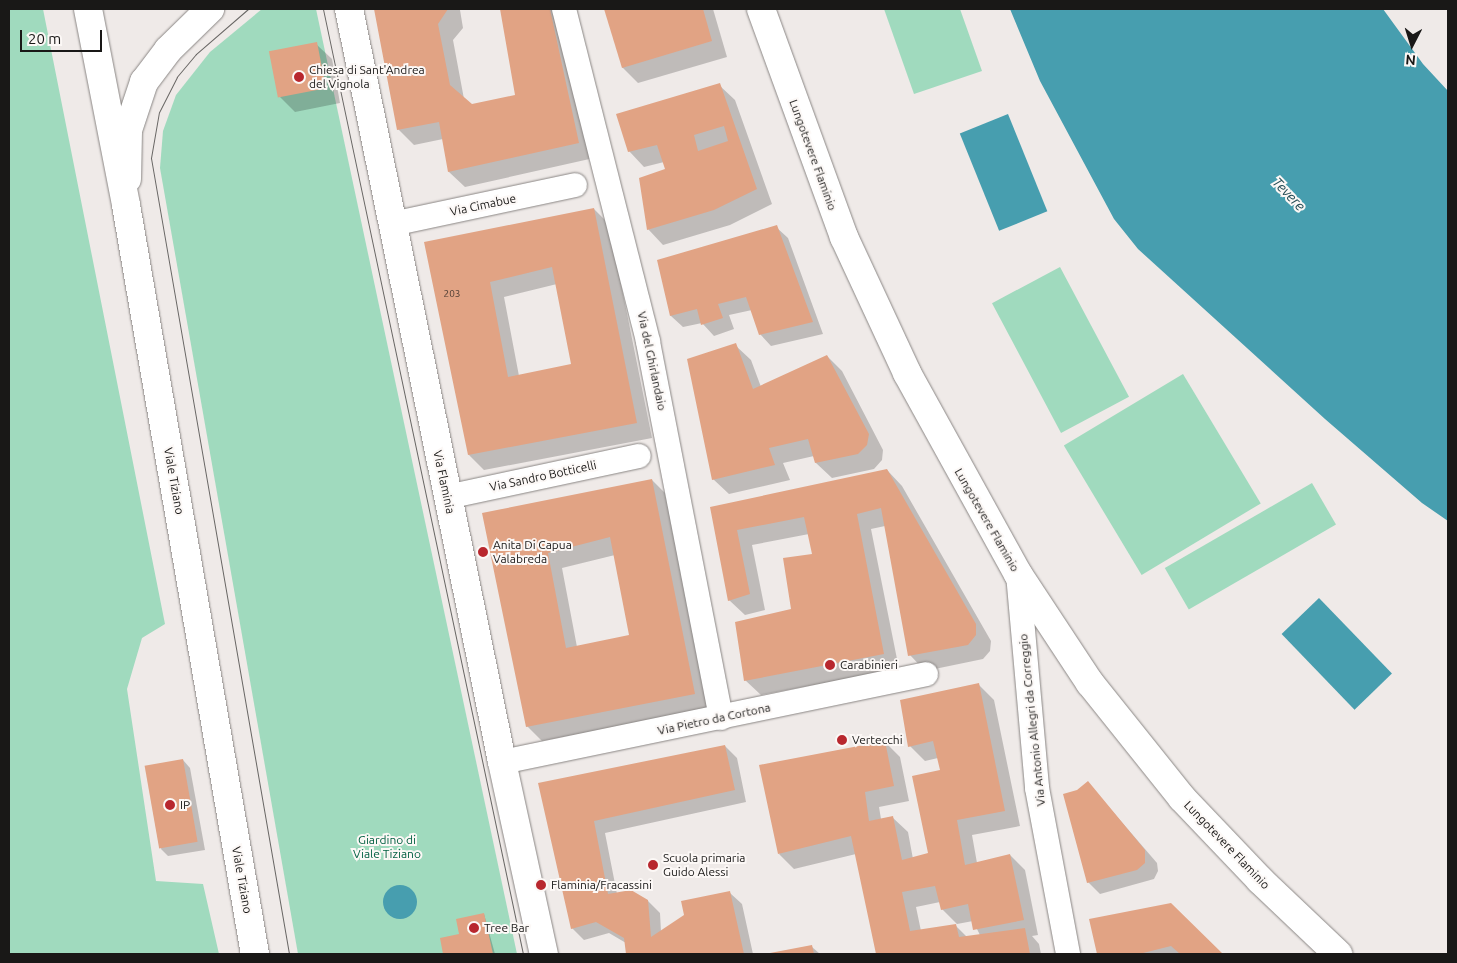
<!DOCTYPE html>
<html>
<head>
<meta charset="utf-8">
<style>
	body { margin:0 }
	#map { position:relative; width:1457px; height:963px; overflow:hidden; background:#efeae8; font-family:Ubuntu,sans-serif }
	div>[style] { position:absolute }
	.green>* { inset:0; background:#a0dabe; transform-origin:0 0 }
	.water>* { inset:0; background:#479eaf; transform-origin:0 0 }
	.round { border-radius:50% }
	.shadow>* { inset:0; background:#0003 }
	.building>* { inset:0; background:#e1a384; transform-origin:0 0 }
	.roads { filter:drop-shadow(0 0 1px #8a8684) drop-shadow(0 0 1px #8a8684) }
	.minor>* { height:24px; margin:-12px; padding:0 12px; transform-origin:12px; border-radius:12px; background:#fff }
	.tertiary>* { height:28px; margin:-14px; padding:0 14px; transform-origin:14px; border-radius:14px; background:#fff }
	.primary>* { height:28px; margin:-14px; padding:0 14px; transform-origin:14px; border-radius:14px; background:#fff }
	.tram>* { height:1px; margin:-0.5px; padding:0 0.5px; transform-origin:0.5px; border-radius:0.5px; background:#686664 }
	.dots>* { width:14px; height:14px; translate:-50% -50%; box-sizing:border-box; border:2px solid #fcf8f6; border-radius:50% }
	span { translate:-50% -50%; white-space:nowrap; text-align:center; line-height:1.15; -webkit-text-stroke:4px #fcf8f6; paint-order:stroke }
	.number-label { font-size:10px; color:#4b3b32 }
	.number-label span { -webkit-text-stroke-width:0 }
	.poi-label { font-size:12px; color:#191817 }
	.left { translate:0 -50%; text-align:left }
	.street-label { font-size:12px; color:#191817 }
	.park-label { font-size:12px; color:#026042 }
	.water-label { font-size:14px; color:#244c54; font-style:italic }
	.frame { position:absolute; inset:0; border:10px solid #191817; pointer-events:none }
	.north { position:absolute; left:1387px; top:20px; width:50px; height:50px; -webkit-text-stroke:4px #fcf8f6; paint-order:stroke; rotate:185deg; font-size:14px; font-weight:700; line-height:20px; text-align:center; color:#191817 }
	.north::after { content:''; display:block; margin:auto; width:18px; height:22px; background:#191817; clip-path:polygon(50% 0,100% 100%,50% 72%,0 100%) }
	.scale { position:absolute; left:20px; top:30px; width:82px; height:22px; box-sizing:border-box; border:2px solid #191817; border-top:0; padding-left:6px; font-size:15px; line-height:18px; white-space:nowrap; color:#191817; -webkit-text-stroke:4px #fcf8f6; paint-order:stroke }
</style>
</head>
<body>
<div id="map">
	<div class="green">
		<i style="clip-path:polygon(9px 9px,43px 9px,165px 624px,142px 638px,127px 689px,156px 881px,203px 884px,219px 954px,9px 954px)"></i>
		<i style="clip-path:polygon(262px 9px,316px 9px,517px 954px,298px 954px,160px 168px,163px 131px,176px 95px,210px 52px)"></i>
		<i style="clip-path:polygon(884px 9px,960px 9px,982px 71px,914px 94px)"></i>
		<i style="left:1060px;top:267px;width:147px;height:77px;rotate:62deg"></i>
		<i style="left:1183px;top:374px;width:151px;height:139px;rotate:59deg"></i>
		<i style="left:1312px;top:483px;width:48px;height:170px;rotate:60deg"></i>
	</div>
	<div class="water">
		<i style="clip-path:polygon(1010px 9px,1383px 9px,1423px 64px,1448px 91px,1448px 521px,1422px 503px,1325px 419px,1138px 249px,1114px 219px,1040px 81px)"></i>
		<i style="left:1008px;top:114px;width:105px;height:52px;rotate:68deg"></i>
		<i style="left:1319px;top:598px;width:105px;height:52px;rotate:46deg"></i>
		<i class="round" style="left:383px;top:885px;width:34px;height:34px"></i>
	</div>
	<div class="shadow">
		<i style="clip-path:polygon(375px 9px,466px 9px,460px 10px,463px 28px,453px 40px,464px 99px,471px 105px,516px 96px,501px 9px,561px 9px,594px 158px,465px 187px,449px 172px,443px 139px,414px 145px,398px 129px)"></i>
		<i style="clip-path:polygon(605px 9px,713px 9px,727px 57px,638px 83px,623px 68px)"></i>
		<i style="clip-path:polygon(316px 44px,332px 59px,340px 103px,295px 112px,280px 97px)"></i>
		<i style="clip-path:polygon(719px 85px,735px 100px,772px 204px,730px 225px,663px 245px,648px 229px,666px 170px,664px 162px,644px 167px,629px 151px)"></i>
		<i style="clip-path:polygon(evenodd,594px 209px,609px 224px,652px 438px,484px 470px,469px 455px,426px 243px,594px 209px,557px 284px,573px 365px,519px 376px,504px 297px,557px 284px)"></i>
		<i style="clip-path:polygon(776px 227px,788px 238px,823px 334px,771px 346px,760px 334px,752px 310px,729px 315px,734px 329px,714px 336px,702px 323px,683px 327px,671px 316px,659px 261px)"></i>
		<i style="clip-path:polygon(735px 345px,751px 360px,761px 387px,827px 356px,842px 371px,883px 450px,882px 460px,874px 469px,832px 478px,816px 463px,814px 456px,783px 463px,790px 480px,729px 494px,713px 479px)"></i>
		<i style="clip-path:polygon(887px 470px,902px 486px,991px 641px,990px 651px,983px 659px,925px 671px,910px 655px,885px 526px,871px 529px,899px 669px,761px 695px,745px 680px,793px 610px,813px 555px,809px 534px,752px 545px,765px 610px,745px 615px,729px 600px,711px 508px)"></i>
		<i style="clip-path:polygon(evenodd,652px 480px,667px 495px,710px 709px,542px 741px,527px 726px,484px 514px,652px 480px,615px 555px,630px 636px,577px 647px,562px 568px,615px 555px)"></i>
		<i style="clip-path:polygon(evenodd,979px 685px,994px 700px,1020px 826px,972px 835px,977px 863px,1010px 855px,1025px 870px,1038px 935px,1032px 936px,1039px 944px,1041px 954px,877px 954px,856px 854px,794px 869px,779px 854px,885px 742px,900px 757px,909px 801px,879px 807px,881px 819px,892px 817px,908px 832px,913px 859px,930px 854px,941px 771px,938px 758px,925px 761px,910px 746px,979px 685px,940px 902px,942px 909px,957px 924px,973px 921px,980px 935px,967px 937px,956px 926px,921px 931px,916px 907px,940px 902px)"></i>
		<i style="clip-path:polygon(725px 746px,737px 758px,746px 802px,605px 833px,617px 894px,648px 901px,660px 913px,661px 932px,730px 893px,742px 904px,753px 954px,628px 954px,626px 943px,609px 933px,584px 940px,572px 928px,539px 784px)"></i>
		<i style="clip-path:polygon(183px 760px,190px 768px,205px 850px,168px 856px,161px 849px)"></i>
		<i style="clip-path:polygon(1088px 783px,1157px 863px,1158px 871px,1154px 879px,1100px 894px,1088px 882px,1078px 791px)"></i>
		<i style="clip-path:polygon(1170px 905px,1222px 954px,1099px 954px,1090px 920px)"></i>
		<i style="clip-path:polygon(484px 914px,495px 954px,444px 954px,441px 939px,460px 935px)"></i>
		<i style="clip-path:polygon(812px 947px,820px 954px,772px 954px)"></i>
	</div>
	<div class="building">
		<i style="clip-path:polygon(374px 9px,448px 9px,438px 24px,450px 85px,472px 104px,515px 95px,500px 9px,550px 9px,579px 143px,448px 172px,439px 122px,397px 130px)"></i>
		<i style="clip-path:polygon(604px 9px,703px 9px,712px 41px,622px 68px)"></i>
		<i style="left:317px;top:42px;width:47px;height:49px;rotate:79deg"></i>
		<i style="clip-path:polygon(evenodd,720px 83px,757px 189px,714px 210px,647px 230px,639px 178px,665px 169px,657px 145px,628px 152px,616px 114px,720px 83px,724px 126px,728px 141px,698px 151px,694px 135px,724px 126px)"></i>
		<i style="clip-path:polygon(evenodd,594px 208px,637px 423px,468px 455px,424px 242px,594px 208px,552px 267px,571px 364px,508px 377px,490px 282px,552px 267px)"></i>
		<i style="clip-path:polygon(777px 225px,813px 322px,759px 335px,746px 297px,718px 304px,723px 318px,701px 325px,697px 309px,670px 316px,657px 260px)"></i>
		<i style="clip-path:polygon(736px 343px,753px 389px,827px 355px,869px 434px,867px 445px,858px 454px,815px 463px,808px 439px,769px 448px,775px 465px,712px 480px,687px 359px)"></i>
		<i style="clip-path:polygon(887px 469px,976px 624px,976px 635px,968px 645px,908px 656px,881px 508px,857px 514px,884px 654px,744px 681px,735px 622px,791px 609px,783px 558px,812px 554px,804px 517px,737px 530px,750px 594px,728px 601px,710px 507px)"></i>
		<i style="clip-path:polygon(evenodd,652px 479px,695px 694px,526px 727px,482px 513px,652px 479px,610px 537px,629px 635px,566px 648px,548px 553px,610px 537px)"></i>
		<i style="clip-path:polygon(979px 683px,1005px 811px,957px 820px,965px 865px,1010px 854px,1024px 920px,973px 930px,968px 904px,941px 910px,935px 886px,902px 892px,910px 931px,956px 924px,959px 937px,1025px 928px,1030px 954px,876px 954px,851px 836px,778px 854px,759px 765px,885px 741px,894px 786px,865px 792px,869px 821px,893px 816px,902px 860px,928px 853px,912px 776px,940px 770px,933px 741px,908px 747px,900px 700px)"></i>
		<i style="clip-path:polygon(725px 745px,735px 790px,594px 821px,608px 894px,631px 890px,648px 900px,651px 937px,684px 915px,681px 901px,730px 891px,744px 954px,626px 954px,624px 938px,596px 922px,571px 929px,538px 783px)"></i>
		<i style="left:183px;top:759px;width:84px;height:39px;rotate:80deg"></i>
		<i style="clip-path:polygon(1088px 781px,1145px 850px,1145px 863px,1137px 870px,1087px 883px,1063px 794px,1077px 790px)"></i>
		<i style="clip-path:polygon(1171px 903px,1223px 954px,1180px 954px,1171px 946px,1139px 954px,1097px 954px,1089px 919px)"></i>
		<i style="clip-path:polygon(484px 913px,493px 954px,443px 954px,440px 938px,459px 934px,456px 919px)"></i>
		<i style="clip-path:polygon(812px 945px,814px 954px,770px 954px,770px 953px)"></i>
	</div>
	<div class="roads">
		<div class="minor">
			<i style="left:564px;top:9px;width:343px;rotate:75.8deg"></i>
			<i style="left:648px;top:342px;width:383px;rotate:79deg"></i>
			<i style="left:392px;top:224px;width:187px;rotate:-12deg"></i>
			<i style="left:447px;top:497px;width:196px;rotate:-12.1deg"></i>
			<i style="left:1018px;top:574px;width:215px;rotate:84.9deg"></i>
			<i style="left:1037px;top:788px;width:169px;rotate:79.4deg"></i>
			<i style="left:502px;top:762px;width:433px;rotate:-11.7deg"></i>
		</div>
		<div class="tertiary">
			<i style="left:349px;top:9px;width:768px;rotate:78.51deg"></i>
			<i style="left:502px;top:762px;width:197px;rotate:77.7deg"></i>
			<i style="left:127px;top:179px;width:49px;rotate:-88.8deg"></i>
			<i style="left:128px;top:130px;width:51px;rotate:-71.6deg"></i>
			<i style="left:144px;top:82px;width:40px;rotate:-53deg"></i>
			<i style="left:168px;top:50px;width:59px;rotate:-44.3deg"></i>
		</div>
		<div class="primary">
			<i style="left:88px;top:9px;width:200px;rotate:79deg"></i>
			<i style="left:126px;top:205px;width:760px;rotate:80.23deg"></i>
			<i style="left:761px;top:9px;width:243px;rotate:70deg"></i>
			<i style="left:844px;top:237px;width:150px;rotate:65.1deg"></i>
			<i style="left:907px;top:373px;width:230px;rotate:61.1deg"></i>
			<i style="left:1018px;top:574px;width:131px;rotate:56.6deg"></i>
			<i style="left:1090px;top:683px;width:147px;rotate:51.3deg"></i>
			<i style="left:1182px;top:798px;width:113px;rotate:46.4deg"></i>
			<i style="left:1260px;top:880px;width:108px;rotate:43.5deg"></i>
		</div>
	</div>
	<div class="tram">
		<i style="left:248px;top:9px;width:69px;rotate:139.1deg"></i>
		<i style="left:196px;top:54px;width:30px;rotate:130deg"></i>
		<i style="left:177px;top:77px;width:39px;rotate:117deg"></i>
		<i style="left:159px;top:112px;width:47px;rotate:99.9deg"></i>
		<i style="left:151px;top:158px;width:808px;rotate:80.16deg"></i>
		<i style="left:323px;top:9px;width:966px;rotate:78.05deg"></i>
	</div>
	<div class="dots">
		<i style="left:299px;top:77px;background:#b8272e"></i>
		<i style="left:483px;top:552px;background:#b8272e"></i>
		<i style="left:830px;top:665px;background:#b8272e"></i>
		<i style="left:842px;top:740px;background:#b8272e"></i>
		<i style="left:170px;top:805px;background:#b8272e"></i>
		<i style="left:653px;top:865px;background:#b8272e"></i>
		<i style="left:541px;top:885px;background:#b8272e"></i>
		<i style="left:474px;top:928px;background:#b8272e"></i>
	</div>
	<div class="number-label">
		<span style="left:452px;top:294px">203</span>
	</div>
	<div class="poi-label">
		<span class="left" style="left:309px;top:77px">Chiesa di Sant'Andrea<br>del Vignola</span>
		<span class="left" style="left:493px;top:552px">Anita Di Capua<br>Valabreda</span>
		<span class="left" style="left:840px;top:665px">Carabinieri</span>
		<span class="left" style="left:852px;top:740px">Vertecchi</span>
		<span class="left" style="left:180px;top:805px">IP</span>
		<span class="left" style="left:663px;top:865px">Scuola primaria<br>Guido Alessi</span>
		<span class="left" style="left:551px;top:885px">Flaminia/Fracassini</span>
		<span class="left" style="left:484px;top:928px">Tree Bar</span>
	</div>
	<div class="street-label">
		<span style="left:813px;top:155px;rotate:70deg">Lungotevere Flaminio</span>
		<span style="left:483px;top:205px;rotate:-12deg">Via Cimabue</span>
		<span style="left:652px;top:361px;rotate:78deg">Via del Ghirlandaio</span>
		<span style="left:543px;top:476px;rotate:-12deg">Via Sandro Botticelli</span>
		<span style="left:174px;top:481px;rotate:80deg">Viale Tiziano</span>
		<span style="left:444px;top:482px;rotate:78deg">Via Flaminia</span>
		<span style="left:987px;top:520px;rotate:60deg">Lungotevere Flaminio</span>
		<span style="left:714px;top:719px;rotate:-12deg">Via Pietro da Cortona</span>
		<span style="left:1032px;top:720px;rotate:-96deg">Via Antonio Allegri da Correggio</span>
		<span style="left:1227px;top:845px;rotate:46deg">Lungotevere Flaminio</span>
		<span style="left:242px;top:880px;rotate:80deg">Viale Tiziano</span>
	</div>
	<div class="park-label">
		<span style="left:387px;top:847px">Giardino di<br>Viale Tiziano</span>
	</div>
	<div class="water-label">
		<span style="left:1289px;top:194px;rotate:46deg">Tevere</span>
	</div>
	<div class="frame"></div>
	<div class="north">N</div>
	<div class="scale">20 m</div>
</div>
</body>
</html>
